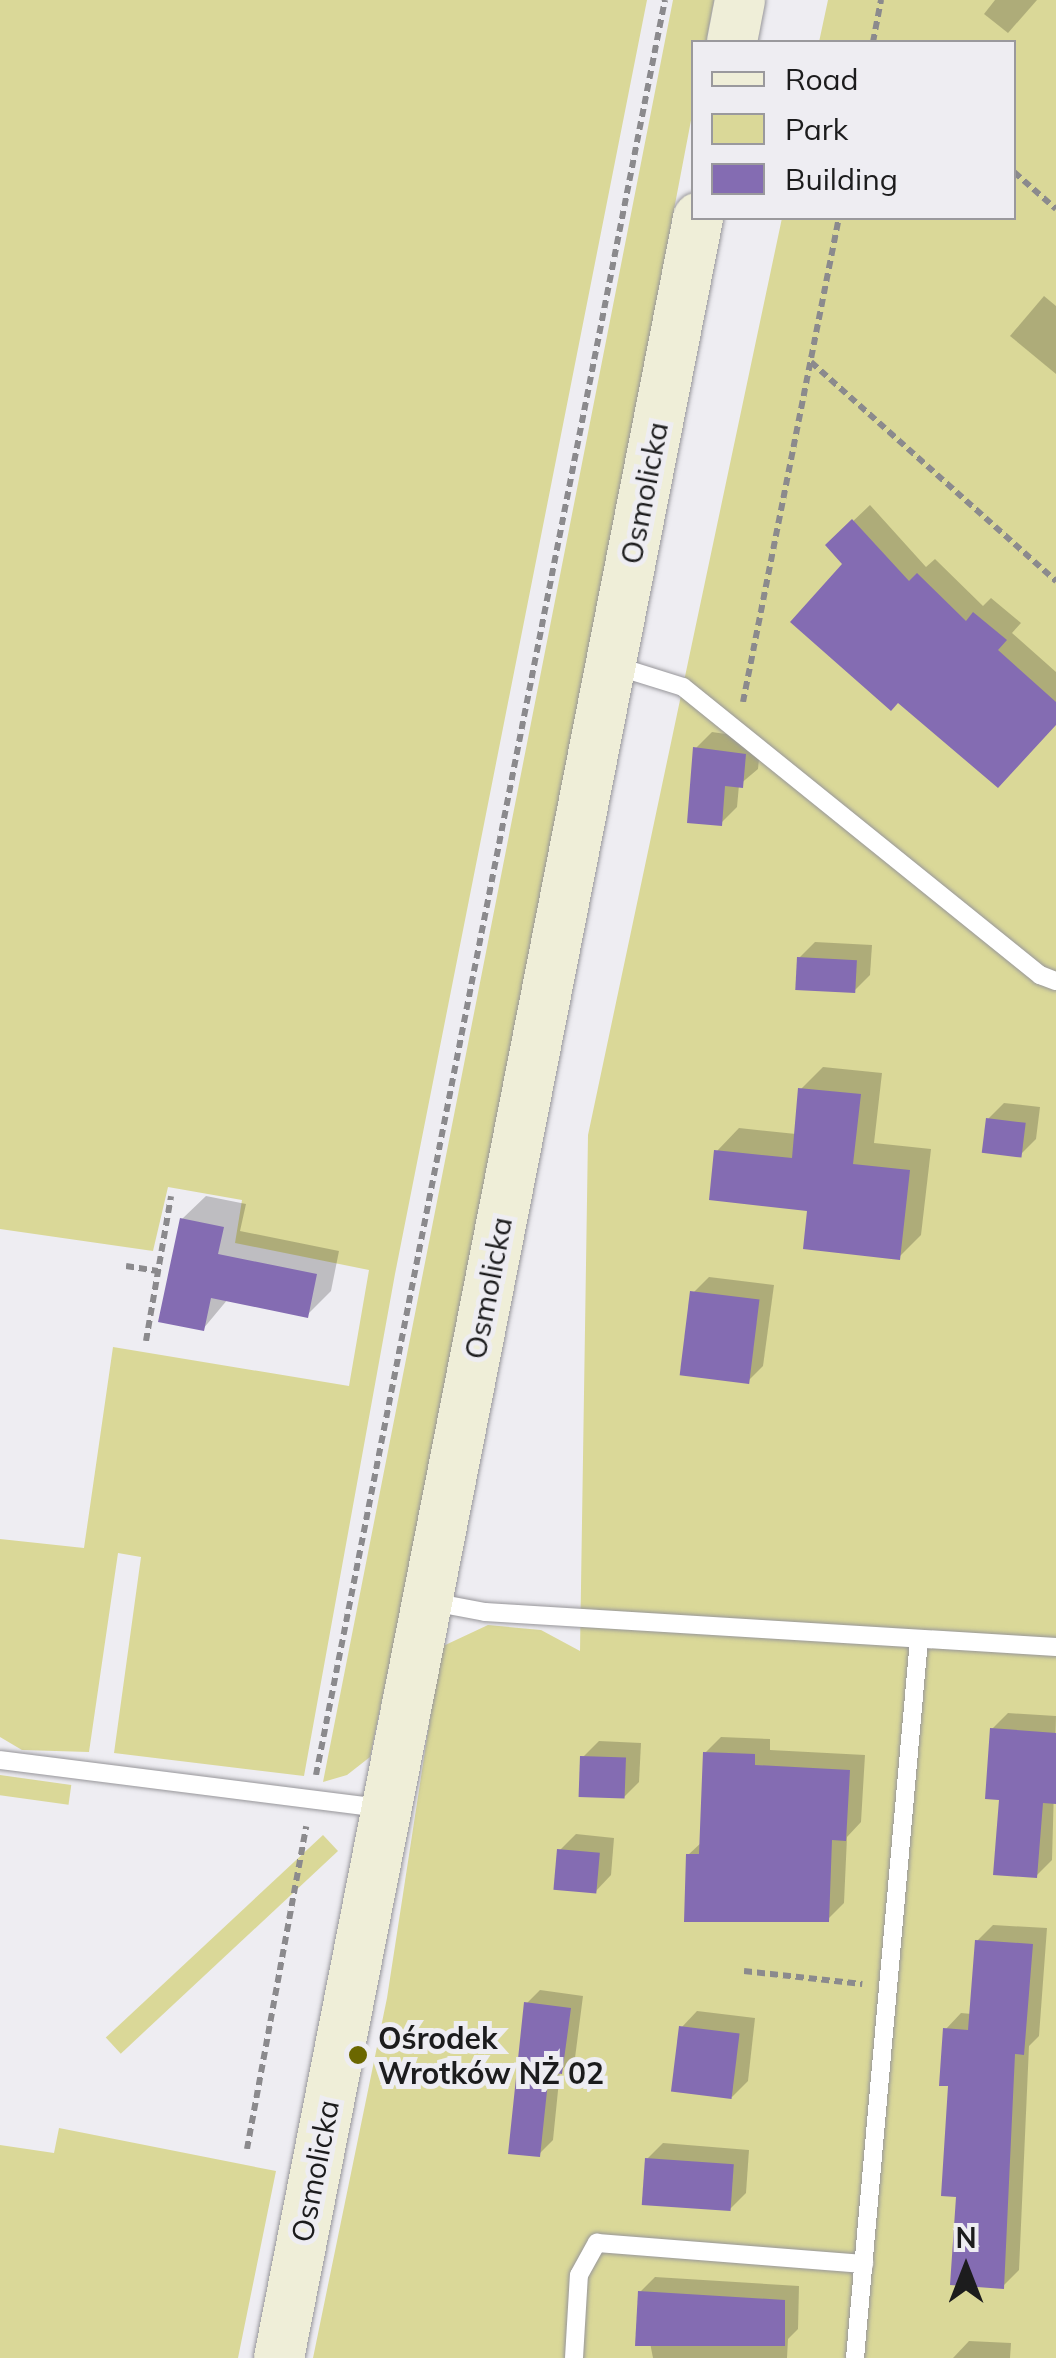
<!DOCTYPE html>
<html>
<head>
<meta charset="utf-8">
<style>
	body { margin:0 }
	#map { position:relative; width:1056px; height:2358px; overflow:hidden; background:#eeedf2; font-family:Mulish,sans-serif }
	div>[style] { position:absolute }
	.green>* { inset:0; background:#dad898; transform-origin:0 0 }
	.shadow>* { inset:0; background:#0003 }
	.building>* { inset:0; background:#846cb2; transform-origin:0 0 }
	.path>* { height:6px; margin-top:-3px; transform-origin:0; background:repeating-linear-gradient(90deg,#8b8a8d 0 8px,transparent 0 13px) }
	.roads { filter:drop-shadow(0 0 2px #97969a) drop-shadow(0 0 2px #97969a) }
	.lane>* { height:18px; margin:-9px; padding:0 9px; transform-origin:9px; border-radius:9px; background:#fff }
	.secondary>* { height:50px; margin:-25px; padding:0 25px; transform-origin:25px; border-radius:25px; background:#efeed8 }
	.dots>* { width:28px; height:28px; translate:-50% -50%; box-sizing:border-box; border:5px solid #eeedf2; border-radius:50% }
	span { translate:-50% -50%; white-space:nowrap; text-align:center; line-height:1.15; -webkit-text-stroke:10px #eeedf2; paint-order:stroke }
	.street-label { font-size:30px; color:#1c1c1d }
	.poi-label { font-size:30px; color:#1c1c1d; font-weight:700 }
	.left { translate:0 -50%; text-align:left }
	.legend { position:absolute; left:691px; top:40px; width:325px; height:180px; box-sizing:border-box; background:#eeedf2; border:2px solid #9a999d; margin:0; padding:12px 18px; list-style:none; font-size:30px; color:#1c1c1d }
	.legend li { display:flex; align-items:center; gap:20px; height:50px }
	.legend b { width:50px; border:2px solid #9a999d }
	.north { position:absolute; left:916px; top:2218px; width:100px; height:100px; -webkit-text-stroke:8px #eeedf2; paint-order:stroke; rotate:0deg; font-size:28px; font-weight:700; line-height:40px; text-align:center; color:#1c1c1d }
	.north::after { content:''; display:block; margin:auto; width:35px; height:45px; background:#1c1c1d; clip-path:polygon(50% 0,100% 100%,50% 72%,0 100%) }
</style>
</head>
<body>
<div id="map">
	<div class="green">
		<i style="clip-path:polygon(0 0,647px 0,395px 1274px,304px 1776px,114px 1753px,141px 1557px,118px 1553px,89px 1752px,22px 1750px,0 1737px,0 1539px,84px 1548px,113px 1347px,349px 1386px,369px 1270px,235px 1243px,242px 1200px,168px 1187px,153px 1251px,0 1229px)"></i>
		<i style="clip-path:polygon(673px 0,714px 0,706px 42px,694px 42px,693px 110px,468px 1289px,370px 1757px,347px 1775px,323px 1782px)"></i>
		<i style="clip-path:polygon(828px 0,1056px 0,1056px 2358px,313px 2358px,387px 1998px,441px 1647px,488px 1625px,541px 1630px,580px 1651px,588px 1135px,782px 218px,1014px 218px,1014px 42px,819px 42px)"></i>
		<i style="left:0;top:1775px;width:72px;height:20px;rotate:8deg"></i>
		<i style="left:323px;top:1835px;width:22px;height:297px;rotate:47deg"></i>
		<i style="clip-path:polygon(59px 2128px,276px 2171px,238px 2358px,0 2358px,0 2145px,54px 2153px)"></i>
	</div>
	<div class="shadow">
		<i style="clip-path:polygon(995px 0,1037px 0,1008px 33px,984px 14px)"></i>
		<i style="clip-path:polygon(1044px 296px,1056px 306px,1056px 374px,1010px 336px)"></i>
		<i style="clip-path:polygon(870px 505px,926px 567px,935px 559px,983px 606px,991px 598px,1021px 623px,1012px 633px,1056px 672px,1056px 723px,828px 545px)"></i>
		<i style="clip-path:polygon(712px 732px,761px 739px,758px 769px,739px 785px,737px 807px,721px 823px,696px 748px)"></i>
		<i style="clip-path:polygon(815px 942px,872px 945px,870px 975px,854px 991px,799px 958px)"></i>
		<i style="clip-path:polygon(823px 1067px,882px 1073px,874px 1143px,931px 1149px,921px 1235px,899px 1257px,717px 1151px,739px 1128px,796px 1134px,801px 1089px)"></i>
		<i style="clip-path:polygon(1004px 1103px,1040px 1107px,1036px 1139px,1020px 1155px,988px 1119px)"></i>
		<i style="clip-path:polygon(206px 1196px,246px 1204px,240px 1231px,339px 1251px,331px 1291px,307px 1315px,228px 1299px,203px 1329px,182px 1219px)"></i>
		<i style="clip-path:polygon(709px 1277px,774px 1285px,763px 1366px,747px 1382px,693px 1293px)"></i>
		<i style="clip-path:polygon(1008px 1713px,1056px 1716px,1052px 1860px,1036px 1876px,1001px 1798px,992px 1729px)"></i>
		<i style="clip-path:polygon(721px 1737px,770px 1739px,770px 1750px,865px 1755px,861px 1822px,847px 1837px,844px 1903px,828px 1919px,688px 1855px,702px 1842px,705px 1753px)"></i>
		<i style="clip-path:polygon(599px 1741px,641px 1743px,639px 1782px,623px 1798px,583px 1757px)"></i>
		<i style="clip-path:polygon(576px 1834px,614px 1838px,611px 1875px,595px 1892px,560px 1850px)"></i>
		<i style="clip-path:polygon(993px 1925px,1047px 1928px,1039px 2036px,1029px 2046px,1019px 2270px,1003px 2286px,959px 2195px,945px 2030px,961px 2013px,972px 2014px,977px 1941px)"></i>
		<i style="clip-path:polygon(540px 1990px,583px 1996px,575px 2058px,560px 2071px,553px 2140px,539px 2154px,527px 2003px)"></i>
		<i style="clip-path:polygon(697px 2011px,755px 2018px,748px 2081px,732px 2097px,681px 2028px)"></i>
		<i style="clip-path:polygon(663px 2143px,749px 2150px,746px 2193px,730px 2209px,647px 2159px)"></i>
		<i style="clip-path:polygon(655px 2277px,799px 2286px,798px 2329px,788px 2339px,787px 2358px,653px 2358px,640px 2292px)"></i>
		<i style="clip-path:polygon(969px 2341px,1011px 2343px,1010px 2358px,953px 2358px)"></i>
	</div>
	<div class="building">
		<i style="clip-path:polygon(852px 519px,909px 581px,917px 573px,966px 621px,973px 612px,1007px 640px,998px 650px,1056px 702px,1056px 725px,998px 788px,898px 703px,891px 711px,790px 622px,842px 564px,825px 545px)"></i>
		<i style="clip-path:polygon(693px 747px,746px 754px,743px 788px,725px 786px,722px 826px,687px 823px)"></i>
		<i style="left:797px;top:957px;width:60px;height:33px;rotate:3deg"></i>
		<i style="clip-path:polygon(798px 1088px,861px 1094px,853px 1164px,910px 1170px,900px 1260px,803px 1249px,807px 1211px,709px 1200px,714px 1150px,792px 1158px)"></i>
		<i style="left:986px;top:1118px;width:40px;height:35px;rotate:7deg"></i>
		<i style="clip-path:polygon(180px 1218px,224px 1227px,218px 1254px,317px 1274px,308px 1318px,211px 1298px,204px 1331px,158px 1322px)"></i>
		<i style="left:690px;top:1291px;width:70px;height:85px;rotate:7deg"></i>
		<i style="clip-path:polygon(990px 1728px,1056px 1733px,1056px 1804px,1043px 1803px,1037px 1878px,993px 1875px,999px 1800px,985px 1799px)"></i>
		<i style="clip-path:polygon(703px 1752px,755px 1754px,755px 1765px,850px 1770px,846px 1841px,832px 1840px,829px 1922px,684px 1922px,686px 1854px,699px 1854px)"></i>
		<i style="left:580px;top:1756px;width:46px;height:41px;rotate:2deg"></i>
		<i style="left:557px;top:1849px;width:43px;height:41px;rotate:5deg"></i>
		<i style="clip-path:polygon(975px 1940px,1033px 1944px,1024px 2055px,1015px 2054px,1004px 2289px,950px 2285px,956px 2197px,941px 2196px,948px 2086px,939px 2086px,943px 2028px,968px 2030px)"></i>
		<i style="clip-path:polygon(524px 2002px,571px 2008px,562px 2074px,549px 2072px,540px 2157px,508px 2154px)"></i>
		<i style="left:679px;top:2026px;width:61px;height:66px;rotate:7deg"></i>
		<i style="left:645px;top:2158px;width:89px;height:47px;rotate:4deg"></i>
		<i style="clip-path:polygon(638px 2291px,785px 2300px,785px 2346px,635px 2346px)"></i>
	</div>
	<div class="path">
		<i style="left:873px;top:42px;width:43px;rotate:-79.2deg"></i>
		<i style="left:1014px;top:172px;width:56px;rotate:41.4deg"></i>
		<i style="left:811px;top:362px;width:329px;rotate:41.8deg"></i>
		<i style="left:743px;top:702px;width:493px;rotate:-78.8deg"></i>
		<i style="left:126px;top:1266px;width:32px;rotate:9deg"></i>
		<i style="left:146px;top:1341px;width:147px;rotate:-80.2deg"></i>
		<i style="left:316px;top:1775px;width:1809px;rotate:-78.88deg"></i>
		<i style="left:744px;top:1971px;width:119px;rotate:6.3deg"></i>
		<i style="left:247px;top:2149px;width:328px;rotate:-79.6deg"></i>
	</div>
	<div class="roads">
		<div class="lane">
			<i style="left:613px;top:665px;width:73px;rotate:17.4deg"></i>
			<i style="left:683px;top:687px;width:459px;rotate:38.9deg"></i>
			<i style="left:1040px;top:975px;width:17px;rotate:21deg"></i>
			<i style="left:432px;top:1602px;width:54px;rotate:10.7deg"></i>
			<i style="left:485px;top:1612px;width:572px;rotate:3.51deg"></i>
			<i style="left:0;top:1760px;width:384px;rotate:7.2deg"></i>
			<i style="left:574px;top:2358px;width:83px;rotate:-86.6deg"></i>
			<i style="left:579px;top:2275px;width:37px;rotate:-61deg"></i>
			<i style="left:597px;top:2243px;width:268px;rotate:4.5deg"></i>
			<i style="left:855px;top:2358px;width:722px;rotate:-84.91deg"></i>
		</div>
		<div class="secondary">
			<i style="left:732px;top:42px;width:43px;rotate:-79.2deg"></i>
			<i style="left:279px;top:2358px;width:2181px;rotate:-78.92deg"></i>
		</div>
	</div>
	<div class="dots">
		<i style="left:358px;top:2055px;background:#6b6700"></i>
	</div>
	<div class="street-label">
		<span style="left:644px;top:493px;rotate:-79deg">Osmolicka</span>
		<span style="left:488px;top:1288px;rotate:-79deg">Osmolicka</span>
		<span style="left:315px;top:2171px;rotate:-79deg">Osmolicka</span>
	</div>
	<div class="poi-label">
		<span class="left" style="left:378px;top:2055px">Ośrodek<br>Wrotków NŻ 02</span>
	</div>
	<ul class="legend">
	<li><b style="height:12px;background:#efeed8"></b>Road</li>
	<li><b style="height:28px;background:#dad898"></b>Park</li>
	<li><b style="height:28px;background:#846cb2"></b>Building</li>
	</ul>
	<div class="north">N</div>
</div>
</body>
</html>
